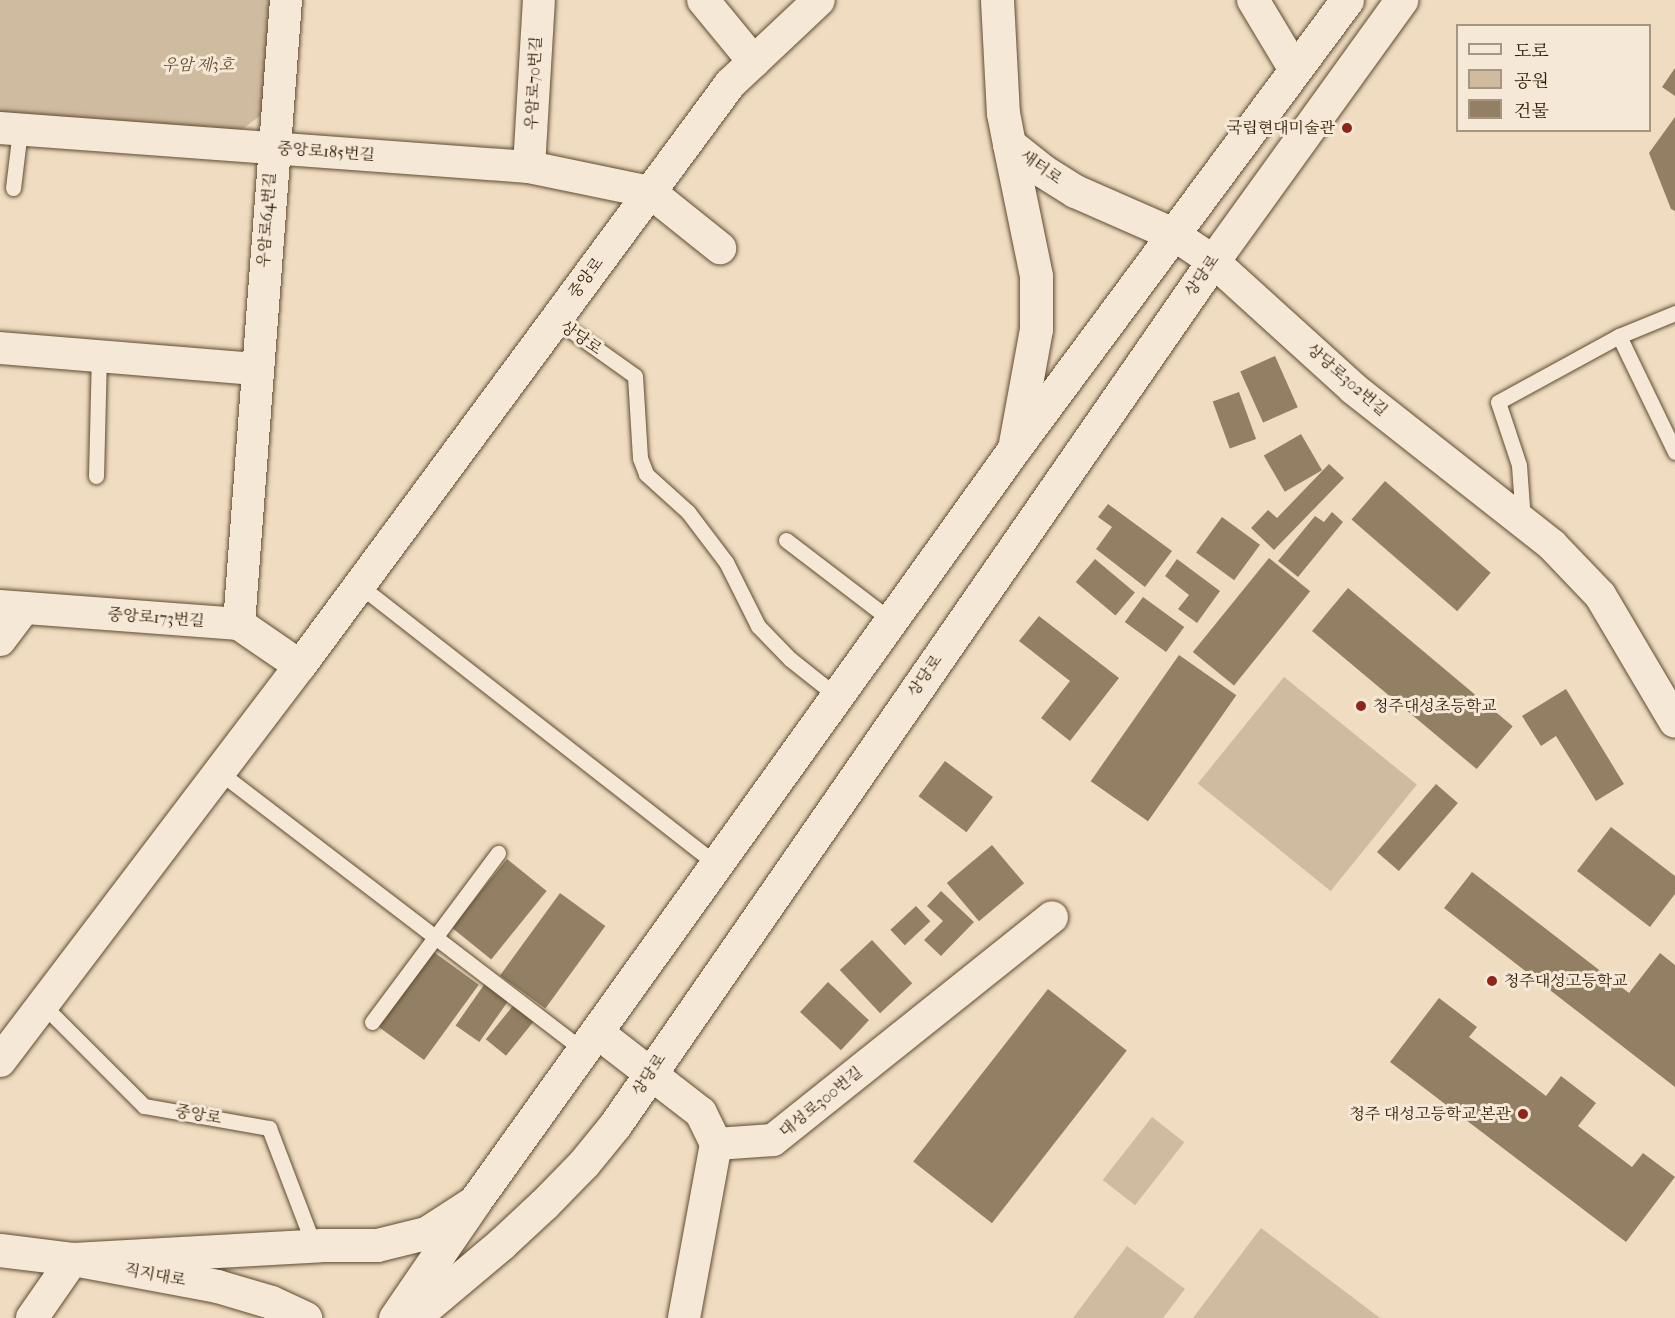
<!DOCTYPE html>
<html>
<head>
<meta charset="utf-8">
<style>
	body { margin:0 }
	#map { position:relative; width:1675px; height:1318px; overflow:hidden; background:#efdcc1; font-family:"IM FELL French Canon","Noto Serif KR",serif }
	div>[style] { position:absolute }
	.green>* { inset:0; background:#cfbba0; transform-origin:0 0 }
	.building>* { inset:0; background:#938064; transform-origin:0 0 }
	.roads { filter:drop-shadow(0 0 2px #604c30) drop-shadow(0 0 2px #604c30) }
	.service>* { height:15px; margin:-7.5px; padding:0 7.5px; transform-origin:7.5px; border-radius:7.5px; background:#f5e8d7 }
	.minor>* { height:32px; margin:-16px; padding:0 16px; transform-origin:16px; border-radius:16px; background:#f5e8d7 }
	.tertiary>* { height:33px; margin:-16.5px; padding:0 16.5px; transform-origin:16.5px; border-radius:16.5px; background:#f5e8d7 }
	.secondary>* { height:33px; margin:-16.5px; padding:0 16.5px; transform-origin:16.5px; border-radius:16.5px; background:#f5e8d7 }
	.dots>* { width:16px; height:16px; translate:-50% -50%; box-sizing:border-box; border:3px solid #f5e8d7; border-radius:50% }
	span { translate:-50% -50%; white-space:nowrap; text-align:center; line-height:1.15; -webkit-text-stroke:6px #f5e8d7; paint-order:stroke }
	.park-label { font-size:16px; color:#604c30; font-style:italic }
	.street-label { font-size:16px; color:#301c00 }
	.poi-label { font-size:16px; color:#301c00 }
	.right { translate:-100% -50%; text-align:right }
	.left { translate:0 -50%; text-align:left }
	.legend { position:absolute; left:1456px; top:24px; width:195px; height:108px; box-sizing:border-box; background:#f5e8d7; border:2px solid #a69681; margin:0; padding:8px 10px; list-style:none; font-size:18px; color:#301c00 }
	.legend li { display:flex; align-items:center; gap:12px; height:30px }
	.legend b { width:30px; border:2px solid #a69681 }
</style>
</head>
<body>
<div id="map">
	<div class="green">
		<i style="clip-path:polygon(0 0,273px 0,265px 112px,236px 134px,0 112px)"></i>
		<i style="left:1284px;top:677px;width:171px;height:137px;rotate:39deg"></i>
		<i style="left:1152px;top:1117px;width:41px;height:80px;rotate:38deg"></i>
		<i style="clip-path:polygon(1261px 1228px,1380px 1318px,1193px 1318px)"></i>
		<i style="clip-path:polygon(1127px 1246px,1185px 1289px,1163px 1318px,1073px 1318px)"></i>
	</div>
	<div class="building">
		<i style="clip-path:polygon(1675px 68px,1675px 96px,1662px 87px)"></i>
		<i style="clip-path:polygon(1675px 117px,1675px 211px,1671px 209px,1649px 153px)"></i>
		<i style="left:1275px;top:356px;width:56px;height:38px;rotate:66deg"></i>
		<i style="left:1239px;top:392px;width:50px;height:28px;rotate:70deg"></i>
		<i style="left:1301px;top:434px;width:42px;height:43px;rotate:60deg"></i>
		<i style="clip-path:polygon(1329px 464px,1344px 478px,1274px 550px,1251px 528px,1268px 510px,1277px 518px)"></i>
		<i style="left:1385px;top:481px;width:140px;height:51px;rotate:41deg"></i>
		<i style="clip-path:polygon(1108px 504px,1172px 551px,1145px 587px,1096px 549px,1112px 527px,1098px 517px)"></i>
		<i style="clip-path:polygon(1332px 512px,1343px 522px,1298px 577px,1278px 561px,1315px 516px,1324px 522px)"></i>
		<i style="left:1222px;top:517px;width:47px;height:44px;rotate:36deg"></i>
		<i style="left:1269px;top:558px;width:53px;height:121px;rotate:39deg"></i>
		<i style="left:1095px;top:559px;width:52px;height:30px;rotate:40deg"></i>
		<i style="clip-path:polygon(1177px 559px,1220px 591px,1197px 623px,1178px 609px,1189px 595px,1165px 576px)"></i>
		<i style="left:1348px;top:588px;width:215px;height:56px;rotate:40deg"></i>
		<i style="left:1143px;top:597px;width:51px;height:31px;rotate:36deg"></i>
		<i style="clip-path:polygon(1039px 616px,1119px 678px,1070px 741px,1041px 718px,1070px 681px,1019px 641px)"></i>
		<i style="left:1179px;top:655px;width:70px;height:154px;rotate:35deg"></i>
		<i style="clip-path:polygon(1566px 689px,1624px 784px,1596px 801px,1556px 736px,1541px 746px,1522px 716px)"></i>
		<i style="left:945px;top:761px;width:60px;height:44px;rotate:37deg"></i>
		<i style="left:1436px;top:784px;width:29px;height:90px;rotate:41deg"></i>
		<i style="clip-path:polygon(1611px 827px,1675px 876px,1675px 894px,1650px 927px,1577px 871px)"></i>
		<i style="left:992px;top:845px;width:50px;height:59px;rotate:50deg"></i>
		<i style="left:507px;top:859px;width:51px;height:88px;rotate:39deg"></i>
		<i style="clip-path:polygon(1472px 872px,1629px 993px,1660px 953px,1675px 965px,1675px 1087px,1444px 908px)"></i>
		<i style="clip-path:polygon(941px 891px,974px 922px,941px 956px,924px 940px,943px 921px,927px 906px)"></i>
		<i style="left:560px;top:893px;width:56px;height:102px;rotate:36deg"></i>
		<i style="left:916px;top:906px;width:21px;height:35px;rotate:47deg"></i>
		<i style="left:872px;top:940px;width:59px;height:44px;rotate:47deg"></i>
		<i style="left:431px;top:950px;width:59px;height:93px;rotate:36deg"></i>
		<i style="left:486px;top:982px;width:29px;height:53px;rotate:35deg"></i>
		<i style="left:828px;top:982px;width:56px;height:41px;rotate:43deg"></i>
		<i style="left:1048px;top:989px;width:100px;height:219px;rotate:38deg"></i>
		<i style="clip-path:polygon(1439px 998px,1477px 1027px,1469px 1037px,1546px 1096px,1561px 1076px,1596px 1103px,1578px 1126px,1632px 1167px,1643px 1153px,1675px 1177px,1626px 1242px,1390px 1062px)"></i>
		<i style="left:516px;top:1002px;width:26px;height:48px;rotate:39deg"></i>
	</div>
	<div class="roads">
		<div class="service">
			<i style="left:13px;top:188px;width:58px;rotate:-83.1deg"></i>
			<i style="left:555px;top:319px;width:98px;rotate:35.5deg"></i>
			<i style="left:635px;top:376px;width:82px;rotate:86.5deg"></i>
			<i style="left:640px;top:458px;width:17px;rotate:69deg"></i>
			<i style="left:646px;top:474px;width:57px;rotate:42.1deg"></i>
			<i style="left:688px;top:512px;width:63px;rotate:52.8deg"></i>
			<i style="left:726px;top:562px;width:72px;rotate:63.4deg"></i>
			<i style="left:758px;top:626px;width:46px;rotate:45.9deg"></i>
			<i style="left:790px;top:659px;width:61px;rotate:38.4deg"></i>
			<i style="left:1619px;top:336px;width:129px;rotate:64.2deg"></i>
			<i style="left:96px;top:476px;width:120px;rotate:-88.6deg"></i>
			<i style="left:1523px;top:521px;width:56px;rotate:-94.1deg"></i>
			<i style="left:1519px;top:465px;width:66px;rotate:-108.4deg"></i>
			<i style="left:1498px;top:402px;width:138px;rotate:-28.6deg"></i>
			<i style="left:1619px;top:336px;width:61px;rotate:-22.3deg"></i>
			<i style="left:786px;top:540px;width:133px;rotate:37.4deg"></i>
			<i style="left:359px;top:585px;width:455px;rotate:38deg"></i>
			<i style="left:218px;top:771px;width:462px;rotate:37.4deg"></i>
			<i style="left:43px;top:1005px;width:143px;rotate:45deg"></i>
			<i style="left:144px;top:1106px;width:127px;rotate:10deg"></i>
			<i style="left:269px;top:1128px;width:126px;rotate:69.1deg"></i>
			<i style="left:372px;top:1022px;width:211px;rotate:-53.3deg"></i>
		</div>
		<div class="minor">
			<i style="left:703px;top:0;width:80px;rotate:50.6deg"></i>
			<i style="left:1253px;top:0;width:82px;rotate:59deg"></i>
			<i style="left:0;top:128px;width:530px;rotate:4.22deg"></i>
			<i style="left:529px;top:167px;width:124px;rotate:11.7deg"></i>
			<i style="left:650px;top:192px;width:90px;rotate:38.7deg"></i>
			<i style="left:529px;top:167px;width:167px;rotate:-86.6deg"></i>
			<i style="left:1173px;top:234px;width:48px;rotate:34deg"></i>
			<i style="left:1213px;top:261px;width:190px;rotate:42.2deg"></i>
			<i style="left:1354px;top:389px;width:252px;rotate:38.2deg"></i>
			<i style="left:1552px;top:545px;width:69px;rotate:46.2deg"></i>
			<i style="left:1600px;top:595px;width:147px;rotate:59.4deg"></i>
			<i style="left:0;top:348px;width:258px;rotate:4.7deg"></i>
			<i style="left:0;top:606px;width:240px;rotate:4.3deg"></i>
			<i style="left:239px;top:624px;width:74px;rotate:34.5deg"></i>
			<i style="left:239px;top:624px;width:626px;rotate:-85.69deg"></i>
			<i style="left:0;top:640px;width:40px;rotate:-53deg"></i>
			<i style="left:598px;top:1033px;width:130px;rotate:37.8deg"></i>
			<i style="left:701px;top:1113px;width:34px;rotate:64deg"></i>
			<i style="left:0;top:1061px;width:496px;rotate:-52.8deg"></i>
			<i style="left:300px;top:666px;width:724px;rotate:-53.54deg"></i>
			<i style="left:730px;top:84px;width:122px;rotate:-43.3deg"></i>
			<i style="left:32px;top:1318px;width:72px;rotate:-55.2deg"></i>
			<i style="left:684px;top:1318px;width:177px;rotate:-79.6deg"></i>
			<i style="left:716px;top:1144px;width:57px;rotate:-4deg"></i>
			<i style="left:773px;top:1140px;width:357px;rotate:-38.6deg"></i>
		</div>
		<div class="tertiary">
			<i style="left:997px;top:0;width:113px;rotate:87deg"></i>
			<i style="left:1003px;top:113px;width:32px;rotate:79deg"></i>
			<i style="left:1009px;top:144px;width:43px;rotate:38.5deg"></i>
			<i style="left:1043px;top:171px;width:38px;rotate:32deg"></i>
			<i style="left:1075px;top:191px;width:107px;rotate:23.7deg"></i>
			<i style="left:1009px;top:144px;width:135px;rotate:78.4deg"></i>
			<i style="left:1036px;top:276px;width:53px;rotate:90deg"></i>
			<i style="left:1036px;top:329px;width:122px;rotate:100.4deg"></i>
			<i style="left:0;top:1250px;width:74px;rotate:7deg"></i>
			<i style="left:73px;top:1259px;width:147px;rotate:10.6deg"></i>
			<i style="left:217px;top:1286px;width:56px;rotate:16.5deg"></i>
			<i style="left:271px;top:1302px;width:38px;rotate:25deg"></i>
			<i style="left:73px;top:1259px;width:248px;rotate:-3.2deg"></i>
			<i style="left:321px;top:1245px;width:56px"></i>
			<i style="left:377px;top:1245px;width:50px;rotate:-13.8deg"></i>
			<i style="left:426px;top:1233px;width:57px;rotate:-32.9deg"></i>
		</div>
		<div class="secondary">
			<i style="left:395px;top:1318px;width:142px;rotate:-55.6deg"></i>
			<i style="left:475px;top:1201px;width:925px;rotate:-54.37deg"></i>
			<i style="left:1014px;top:449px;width:559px;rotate:-53.44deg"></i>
			<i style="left:413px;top:1318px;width:116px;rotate:-40.1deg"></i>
			<i style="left:502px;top:1243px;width:57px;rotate:-42.9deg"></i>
			<i style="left:544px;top:1204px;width:57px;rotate:-45.7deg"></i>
			<i style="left:584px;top:1163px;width:49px;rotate:-50.8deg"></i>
			<i style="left:615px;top:1125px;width:1051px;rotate:-55.31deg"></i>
			<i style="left:1213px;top:261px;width:322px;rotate:-54.2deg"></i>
		</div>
	</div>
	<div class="dots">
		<i style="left:1347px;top:128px;background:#8f2418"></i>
		<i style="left:1361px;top:706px;background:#8f2418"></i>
		<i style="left:1492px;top:981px;background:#8f2418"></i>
		<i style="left:1523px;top:1114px;background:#8f2418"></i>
	</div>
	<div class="park-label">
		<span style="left:198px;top:65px">우암 제3호</span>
	</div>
	<div class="street-label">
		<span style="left:534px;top:83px;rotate:-87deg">우암로70번길</span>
		<span style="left:326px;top:152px;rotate:4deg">중앙로185번길</span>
		<span style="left:1041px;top:167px;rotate:36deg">새터로</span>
		<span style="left:267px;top:220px;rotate:-86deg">우암로64번길</span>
		<span style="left:1202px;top:276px;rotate:-55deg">상당로</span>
		<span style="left:586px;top:278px;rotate:-53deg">중앙로</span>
		<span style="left:581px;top:338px;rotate:35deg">상당로</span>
		<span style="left:1347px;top:380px;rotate:41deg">상당로302번길</span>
		<span style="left:156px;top:618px;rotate:4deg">중앙로173번길</span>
		<span style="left:925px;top:676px;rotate:-55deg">상당로</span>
		<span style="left:649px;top:1075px;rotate:-56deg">상당로</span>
		<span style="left:821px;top:1102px;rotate:-39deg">대성로300번길</span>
		<span style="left:198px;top:1115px;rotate:10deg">중앙로</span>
		<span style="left:155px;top:1275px;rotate:11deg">직지대로</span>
	</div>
	<div class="poi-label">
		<span class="right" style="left:1335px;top:128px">국립현대미술관</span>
		<span class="left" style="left:1373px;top:706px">청주대성초등학교</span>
		<span class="left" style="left:1504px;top:981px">청주대성고등학교</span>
		<span class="right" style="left:1511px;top:1114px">청주 대성고등학교 본관</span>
	</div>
	<ul class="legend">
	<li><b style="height:8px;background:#f5e8d7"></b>도로</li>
	<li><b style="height:16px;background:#cfbba0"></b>공원</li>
	<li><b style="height:16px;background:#938064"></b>건물</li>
	</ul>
</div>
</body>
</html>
